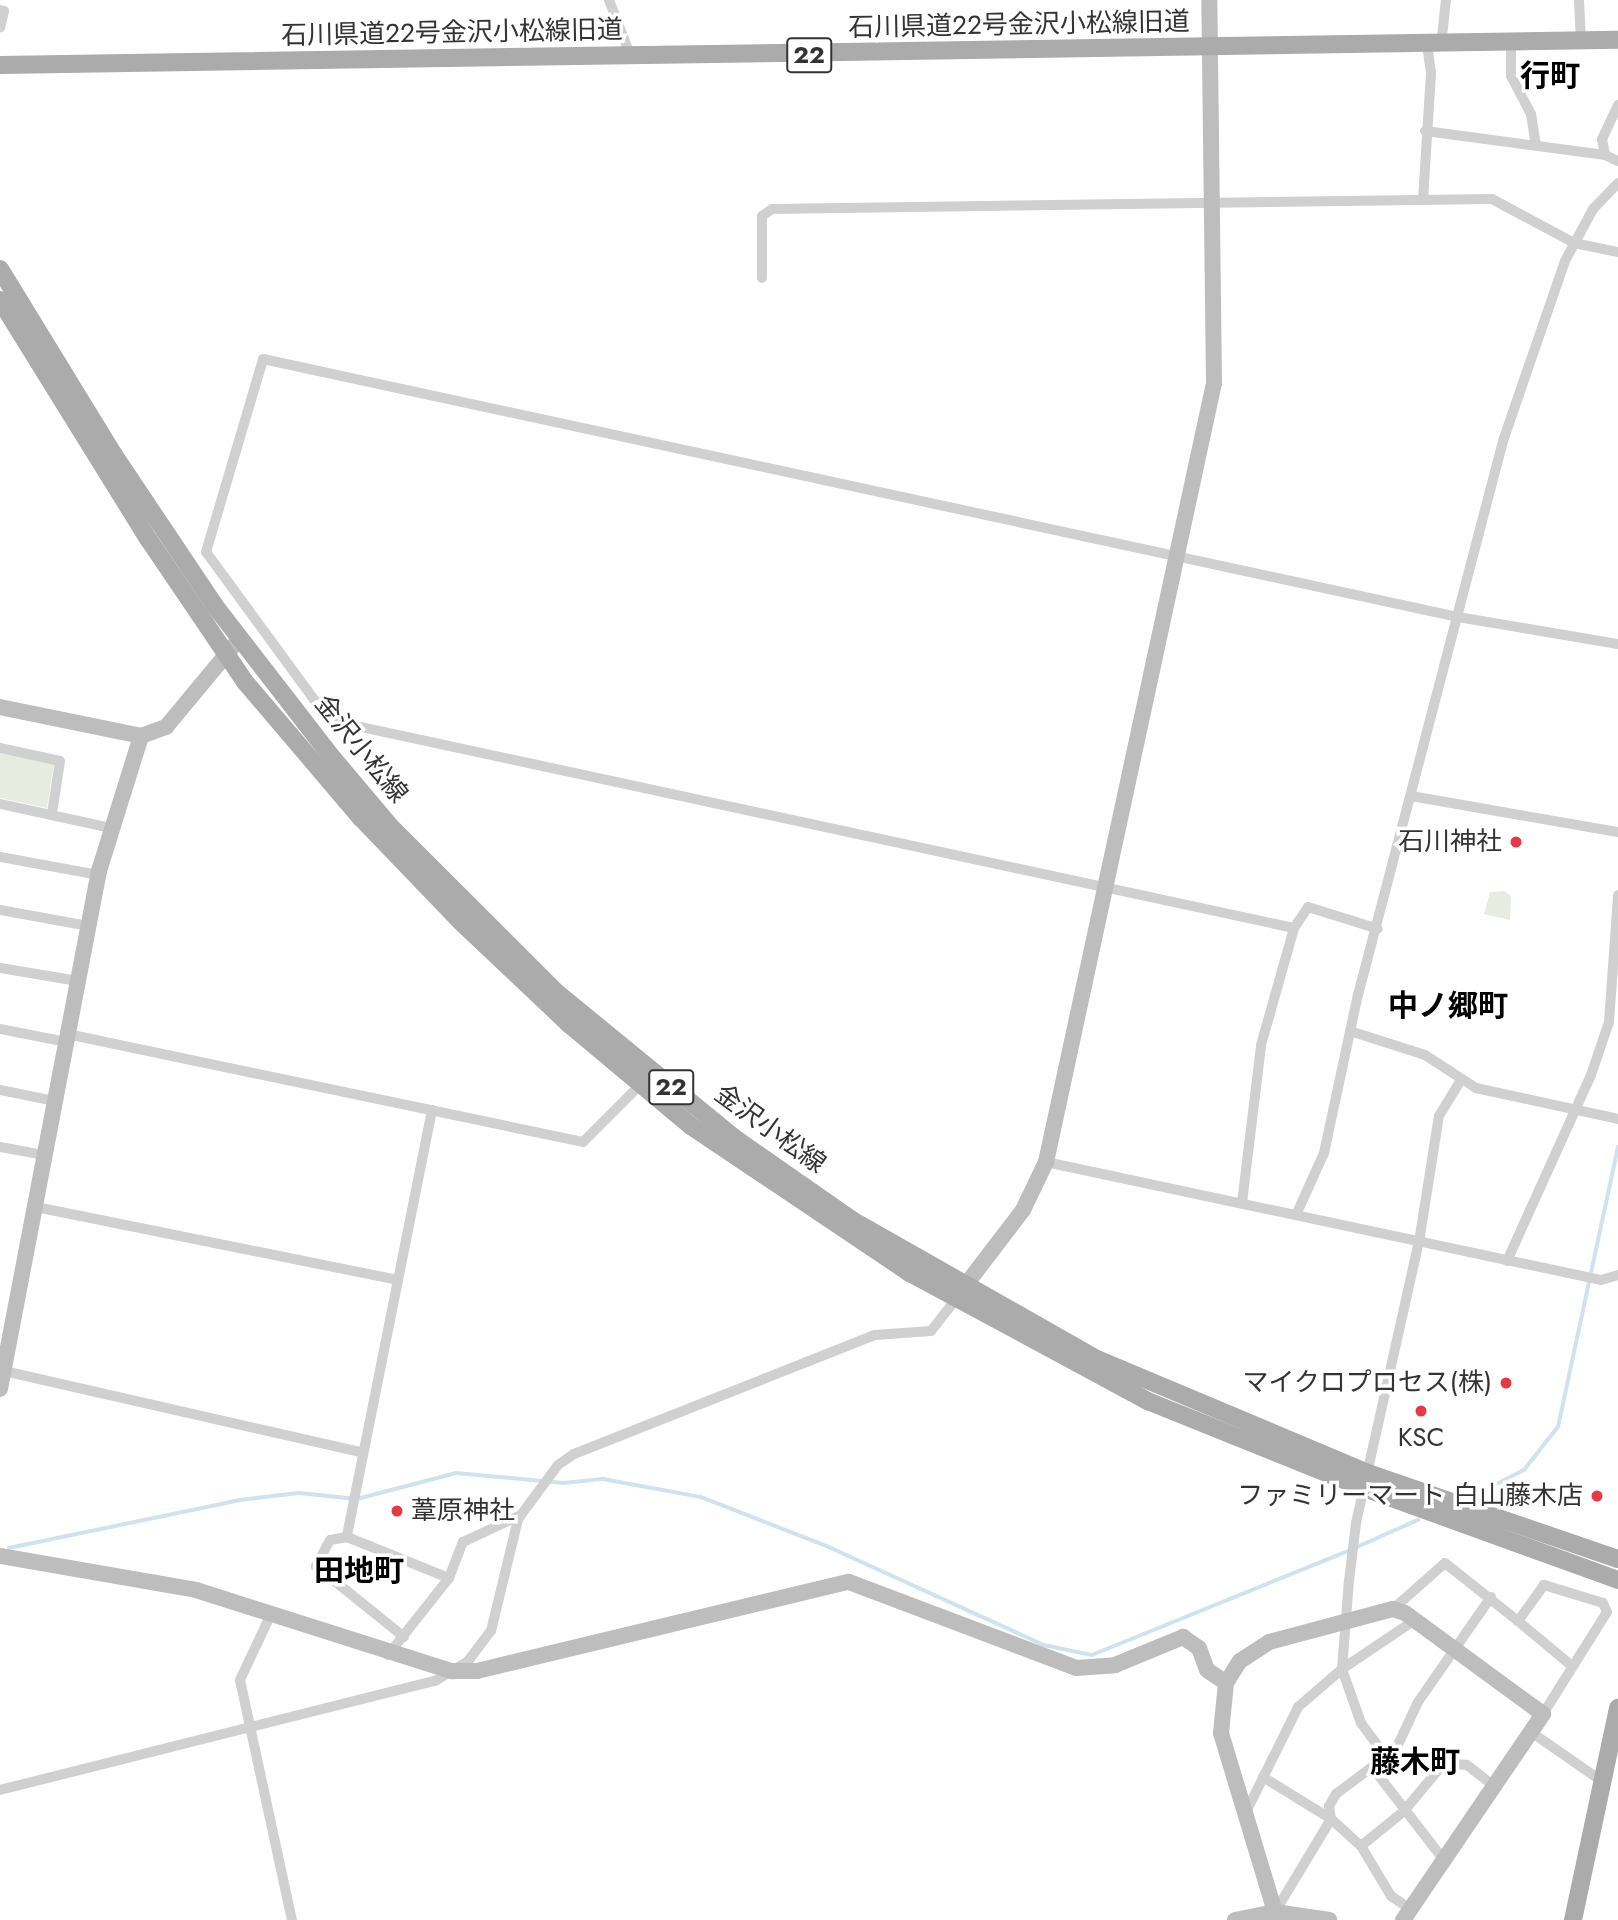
<!DOCTYPE html>
<html>
<head>
<meta charset="utf-8">
<style>
	body { margin:0 }
	#map { position:relative; width:1618px; height:1920px; overflow:hidden; background:#fff; font-family:Jost,"Noto Sans JP",sans-serif }
	div>[style] { position:absolute }
	.green>* { inset:0; background:#e6ecdf }
	.stream>* { height:3.5px; margin:-1.75px; padding:0 1.75px; transform-origin:1.75px; border-radius:1.75px; background:#cfe2ee }
	.street>* { height:10px; margin:-5px; padding:0 5px; transform-origin:5px; border-radius:5px; background:#d0d0d0 }
	.secondary>* { height:16px; margin:-8px; padding:0 8px; transform-origin:8px; border-radius:8px; background:#bdbdbd }
	.primary>* { height:18px; margin:-9px; padding:0 9px; transform-origin:9px; border-radius:9px; background:#ababab }
	.dots>* { width:19px; height:19px; translate:-50% -50%; box-sizing:border-box; border:4px solid #fff; border-radius:50% }
	span { translate:-50% -50%; white-space:nowrap; text-align:center; line-height:1.15; -webkit-text-stroke:7px #fff; paint-order:stroke }
	.shield-label span { padding:2px 5px; background:#fff; border:2px solid; border-radius:5px; -webkit-text-stroke-width:0 }
	.shield-label { font-size:24px; color:#333; font-weight:700 }
	.street-label { font-size:26px; color:#333 }
	.poi-label { font-size:26px; color:#333 }
	.right { translate:-100% -50%; text-align:right }
	.left { translate:0 -50%; text-align:left }
	.quarter-label { font-size:30px; color:#000; font-weight:700 }
</style>
</head>
<body>
<div id="map">
	<div class="green">
		<i style="clip-path:polygon(0 753px,54px 763px,47px 808px,0 798px)"></i>
		<i style="clip-path:polygon(1504px 891px,1511px 896px,1510px 920px,1484px 914px,1490px 892px)"></i>
	</div>
	<div class="stream">
		<i style="left:1472px;top:1497px;width:59px;rotate:-27.4deg"></i>
		<i style="left:1524px;top:1470px;width:55px;rotate:-51.7deg"></i>
		<i style="left:1558px;top:1427px;width:286px;rotate:-77.9deg"></i>
		<i style="left:1357px;top:1547px;width:67px;rotate:-23.9deg"></i>
		<i style="left:9px;top:1548px;width:236px;rotate:-11.7deg"></i>
		<i style="left:240px;top:1500px;width:59px;rotate:-6.8deg"></i>
		<i style="left:299px;top:1493px;width:58px;rotate:5.9deg"></i>
		<i style="left:357px;top:1499px;width:102px;rotate:-14.7deg"></i>
		<i style="left:456px;top:1473px;width:108px;rotate:5.3deg"></i>
		<i style="left:564px;top:1483px;width:39px;rotate:-6deg"></i>
		<i style="left:603px;top:1479px;width:100px;rotate:10.4deg"></i>
		<i style="left:701px;top:1497px;width:137px;rotate:21.3deg"></i>
		<i style="left:829px;top:1547px;width:236px;rotate:24.5deg"></i>
		<i style="left:1044px;top:1645px;width:49px;rotate:11.8deg"></i>
		<i style="left:1092px;top:1655px;width:279px;rotate:-22.1deg"></i>
	</div>
	<div class="street">
		<i style="left:609px;top:0;width:61px;rotate:68.9deg"></i>
		<i style="left:1579px;top:0;width:42px;rotate:87.3deg"></i>
		<i style="left:0;top:10px;width:4px;rotate:14deg"></i>
		<i style="left:4px;top:11px;width:17px;rotate:103deg"></i>
		<i style="left:1511px;top:44px;width:32px;rotate:90deg"></i>
		<i style="left:1511px;top:76px;width:43px;rotate:62.2deg"></i>
		<i style="left:1531px;top:114px;width:31px;rotate:81deg"></i>
		<i style="left:1441px;top:46px;width:46px;rotate:-83.8deg"></i>
		<i style="left:1618px;top:105px;width:38px;rotate:115deg"></i>
		<i style="left:1602px;top:139px;width:16px;rotate:79deg"></i>
		<i style="left:1605px;top:155px;width:14px;rotate:25deg"></i>
		<i style="left:1425px;top:131px;width:182px;rotate:7.6deg"></i>
		<i style="left:1423px;top:200px;width:127px;rotate:-86.4deg"></i>
		<i style="left:1431px;top:73px;width:27px;rotate:-98deg"></i>
		<i style="left:762px;top:278px;width:62px;rotate:-90deg"></i>
		<i style="left:762px;top:216px;width:12px;rotate:-35deg"></i>
		<i style="left:772px;top:209px;width:720px;rotate:-0.8deg"></i>
		<i style="left:1492px;top:199px;width:93px;rotate:28.2deg"></i>
		<i style="left:1574px;top:243px;width:45px;rotate:11.6deg"></i>
		<i style="left:0;top:748px;width:61px;rotate:12.2deg"></i>
		<i style="left:60px;top:761px;width:53px;rotate:98.7deg"></i>
		<i style="left:1411px;top:796px;width:210px;rotate:9.9deg"></i>
		<i style="left:0;top:804px;width:114px;rotate:12.2deg"></i>
		<i style="left:0;top:857px;width:101px;rotate:10.3deg"></i>
		<i style="left:0;top:910px;width:89px;rotate:10.3deg"></i>
		<i style="left:1294px;top:928px;width:987px;rotate:-167.84deg"></i>
		<i style="left:329px;top:720px;width:208px;rotate:-126.2deg"></i>
		<i style="left:206px;top:552px;width:201px;rotate:-73.5deg"></i>
		<i style="left:263px;top:359px;width:1223px;rotate:12.18deg"></i>
		<i style="left:1458px;top:617px;width:162px;rotate:9.6deg"></i>
		<i style="left:0;top:968px;width:79px;rotate:9.5deg"></i>
		<i style="left:0;top:1029px;width:67px;rotate:11.1deg"></i>
		<i style="left:1350px;top:1031px;width:79px;rotate:17.7deg"></i>
		<i style="left:1425px;top:1055px;width:61px;rotate:32.9deg"></i>
		<i style="left:1476px;top:1088px;width:145px;rotate:12.3deg"></i>
		<i style="left:67px;top:1034px;width:527px;rotate:11.82deg"></i>
		<i style="left:583px;top:1142px;width:82px;rotate:-45deg"></i>
		<i style="left:0;top:1090px;width:55px;rotate:11.5deg"></i>
		<i style="left:432px;top:1110px;width:435px;rotate:101.3deg"></i>
		<i style="left:347px;top:1537px;width:110px;rotate:21.9deg"></i>
		<i style="left:449px;top:1578px;width:39px;rotate:-69deg"></i>
		<i style="left:463px;top:1542px;width:64px;rotate:-25deg"></i>
		<i style="left:0;top:1147px;width:45px;rotate:10.3deg"></i>
		<i style="left:1046px;top:1162px;width:567px;rotate:12deg"></i>
		<i style="left:1601px;top:1280px;width:18px;rotate:-16deg"></i>
		<i style="left:1242px;top:1203px;width:159px;rotate:-83.1deg"></i>
		<i style="left:1261px;top:1045px;width:122px;rotate:-74.2deg"></i>
		<i style="left:1294px;top:928px;width:25px;rotate:-56deg"></i>
		<i style="left:1308px;top:907px;width:73px;rotate:17.4deg"></i>
		<i style="left:36px;top:1207px;width:369px;rotate:11.4deg"></i>
		<i style="left:1296px;top:1215px;width:68px;rotate:-65.7deg"></i>
		<i style="left:1324px;top:1153px;width:162px;rotate:-77.9deg"></i>
		<i style="left:1358px;top:995px;width:573px;rotate:-75.33deg"></i>
		<i style="left:1503px;top:441px;width:190px;rotate:-71deg"></i>
		<i style="left:1565px;top:261px;width:59px;rotate:-61.7deg"></i>
		<i style="left:1593px;top:209px;width:36px;rotate:-46deg"></i>
		<i style="left:1507px;top:1261px;width:204px;rotate:-65.7deg"></i>
		<i style="left:1591px;top:1075px;width:56px;rotate:-71.2deg"></i>
		<i style="left:1609px;top:1022px;width:127px;rotate:-85.9deg"></i>
		<i style="left:4px;top:1371px;width:366px;rotate:12.8deg"></i>
		<i style="left:347px;top:1537px;width:17px;rotate:170deg"></i>
		<i style="left:330px;top:1540px;width:30px;rotate:118deg"></i>
		<i style="left:316px;top:1566px;width:113px;rotate:38.9deg"></i>
		<i style="left:1393px;top:1609px;width:69px;rotate:-41.5deg"></i>
		<i style="left:1445px;top:1563px;width:93px;rotate:38.5deg"></i>
		<i style="left:271px;top:1614px;width:73px;rotate:115.2deg"></i>
		<i style="left:240px;top:1680px;width:246px;rotate:77.8deg"></i>
		<i style="left:388px;top:1655px;width:98px;rotate:-51.6deg"></i>
		<i style="left:1543px;top:1714px;width:120px;rotate:-57.9deg"></i>
		<i style="left:1607px;top:1612px;width:10px;rotate:-114deg"></i>
		<i style="left:1603px;top:1603px;width:62px;rotate:-163deg"></i>
		<i style="left:1544px;top:1585px;width:44px;rotate:125.8deg"></i>
		<i style="left:1518px;top:1621px;width:70px;rotate:39.8deg"></i>
		<i style="left:1531px;top:1732px;width:88px;rotate:34.8deg"></i>
		<i style="left:1386px;top:1757px;width:42px;rotate:-126.3deg"></i>
		<i style="left:1361px;top:1723px;width:57px;rotate:-109.4deg"></i>
		<i style="left:1342px;top:1669px;width:88px;rotate:-85.5deg"></i>
		<i style="left:1349px;top:1581px;width:58px;rotate:-83.1deg"></i>
		<i style="left:1356px;top:1523px;width:288px;rotate:-77.4deg"></i>
		<i style="left:1419px;top:1242px;width:128px;rotate:-81deg"></i>
		<i style="left:1439px;top:1116px;width:42px;rotate:-58.6deg"></i>
		<i style="left:1372px;top:1767px;width:118px;rotate:52.3deg"></i>
		<i style="left:1263px;top:1777px;width:80px;rotate:31.7deg"></i>
		<i style="left:1331px;top:1819px;width:40px;rotate:42deg"></i>
		<i style="left:1361px;top:1846px;width:58px;rotate:59deg"></i>
		<i style="left:1391px;top:1896px;width:23px;rotate:34deg"></i>
		<i style="left:0;top:1790px;width:448px;rotate:-14.1deg"></i>
		<i style="left:435px;top:1681px;width:39px;rotate:-31deg"></i>
		<i style="left:468px;top:1661px;width:38px;rotate:-53deg"></i>
		<i style="left:491px;top:1631px;width:115px;rotate:-76.4deg"></i>
		<i style="left:518px;top:1519px;width:67px;rotate:-53.5deg"></i>
		<i style="left:558px;top:1465px;width:19px;rotate:-35deg"></i>
		<i style="left:574px;top:1454px;width:324px;rotate:-21.6deg"></i>
		<i style="left:875px;top:1335px;width:56px;rotate:-4.1deg"></i>
		<i style="left:931px;top:1331px;width:39px;rotate:-52deg"></i>
		<i style="left:1244px;top:1816px;width:122px;rotate:-63.6deg"></i>
		<i style="left:1298px;top:1707px;width:58px;rotate:-40.8deg"></i>
		<i style="left:1342px;top:1669px;width:88px;rotate:-33.9deg"></i>
		<i style="left:1361px;top:1846px;width:55px;rotate:-39.1deg"></i>
		<i style="left:1404px;top:1811px;width:62px;rotate:-50.2deg"></i>
		<i style="left:1444px;top:1763px;width:23px;rotate:5deg"></i>
		<i style="left:1467px;top:1765px;width:34px;rotate:38deg"></i>
		<i style="left:1275px;top:1912px;width:109px;rotate:-58.9deg"></i>
		<i style="left:1331px;top:1819px;width:13px;rotate:-99deg"></i>
		<i style="left:1329px;top:1806px;width:14px;rotate:-60deg"></i>
		<i style="left:1336px;top:1794px;width:75px;rotate:-36.9deg"></i>
		<i style="left:1396px;top:1749px;width:52px;rotate:-64.9deg"></i>
		<i style="left:1418px;top:1702px;width:128px;rotate:-55.2deg"></i>
	</div>
	<div class="secondary">
		<i style="left:0;top:707px;width:144px;rotate:11.6deg"></i>
		<i style="left:141px;top:736px;width:27px;rotate:-20deg"></i>
		<i style="left:166px;top:727px;width:116px;rotate:-50.3deg"></i>
		<i style="left:958px;top:1295px;width:107px;rotate:-52.6deg"></i>
		<i style="left:1023px;top:1210px;width:53px;rotate:-64.4deg"></i>
		<i style="left:1046px;top:1162px;width:797px;rotate:-77.83deg"></i>
		<i style="left:1214px;top:383px;width:383px;rotate:-90.7deg"></i>
		<i style="left:0;top:1389px;width:527px;rotate:-79.18deg"></i>
		<i style="left:99px;top:871px;width:141px;rotate:-72.7deg"></i>
		<i style="left:0;top:1556px;width:199px;rotate:9.8deg"></i>
		<i style="left:196px;top:1590px;width:269px;rotate:17.6deg"></i>
		<i style="left:452px;top:1671px;width:25px"></i>
		<i style="left:477px;top:1671px;width:382px;rotate:-13.5deg"></i>
		<i style="left:849px;top:1582px;width:243px;rotate:20.7deg"></i>
		<i style="left:1076px;top:1668px;width:39px;rotate:-4deg"></i>
		<i style="left:1115px;top:1665px;width:74px;rotate:-22.4deg"></i>
		<i style="left:1183px;top:1637px;width:19px;rotate:35deg"></i>
		<i style="left:1199px;top:1648px;width:23px;rotate:70deg"></i>
		<i style="left:1207px;top:1670px;width:23px;rotate:34deg"></i>
		<i style="left:1275px;top:1912px;width:187px;rotate:-106.8deg"></i>
		<i style="left:1221px;top:1733px;width:50px;rotate:-84.3deg"></i>
		<i style="left:1226px;top:1683px;width:26px;rotate:-58deg"></i>
		<i style="left:1240px;top:1661px;width:35px;rotate:-33deg"></i>
		<i style="left:1269px;top:1642px;width:128px;rotate:-14.9deg"></i>
		<i style="left:1393px;top:1609px;width:13px;rotate:18deg"></i>
		<i style="left:1405px;top:1613px;width:171px;rotate:36.2deg"></i>
		<i style="left:1543px;top:1714px;width:249px;rotate:124.2deg"></i>
		<i style="left:1235px;top:1920px;width:41px;rotate:-11.3deg"></i>
		<i style="left:1275px;top:1912px;width:55px;rotate:8.4deg"></i>
	</div>
	<div class="primary">
		<i style="left:0;top:65px;width:1618px;rotate:-0.89deg"></i>
		<i style="left:0;top:269px;width:218px;rotate:58.5deg"></i>
		<i style="left:114px;top:455px;width:182px;rotate:56.2deg"></i>
		<i style="left:215px;top:606px;width:190px;rotate:52.3deg"></i>
		<i style="left:331px;top:756px;width:92px;rotate:49.9deg"></i>
		<i style="left:390px;top:826px;width:235px;rotate:45deg"></i>
		<i style="left:556px;top:992px;width:229px;rotate:39.3deg"></i>
		<i style="left:733px;top:1137px;width:145px;rotate:34.9deg"></i>
		<i style="left:852px;top:1220px;width:282px;rotate:29.6deg"></i>
		<i style="left:1097px;top:1359px;width:294px;rotate:22.8deg"></i>
		<i style="left:1368px;top:1473px;width:264px;rotate:19deg"></i>
		<i style="left:0;top:300px;width:282px;rotate:58.2deg"></i>
		<i style="left:149px;top:540px;width:173px;rotate:55.9deg"></i>
		<i style="left:246px;top:683px;width:177px;rotate:49.6deg"></i>
		<i style="left:361px;top:818px;width:144px;rotate:46.1deg"></i>
		<i style="left:461px;top:922px;width:149px;rotate:43.4deg"></i>
		<i style="left:569px;top:1024px;width:159px;rotate:39.9deg"></i>
		<i style="left:691px;top:1126px;width:264px;rotate:33.9deg"></i>
		<i style="left:910px;top:1273px;width:272px;rotate:28.3deg"></i>
		<i style="left:1150px;top:1402px;width:231px;rotate:21.9deg"></i>
		<i style="left:1364px;top:1488px;width:270px;rotate:19.9deg"></i>
		<i style="left:1573px;top:1920px;width:217px;rotate:-78deg"></i>
	</div>
	<div class="dots">
		<i style="left:1516px;top:842px;background:#e63946"></i>
		<i style="left:1506px;top:1383px;background:#e63946"></i>
		<i style="left:1421px;top:1411px;background:#e63946"></i>
		<i style="left:1597px;top:1496px;background:#e63946"></i>
		<i style="left:397px;top:1511px;background:#e63946"></i>
	</div>
	<div class="shield-label">
		<span style="left:809px;top:55px">22</span>
		<span style="left:671px;top:1087px">22</span>
	</div>
	<div class="street-label">
		<span style="left:1019px;top:25px;rotate:-1deg">石川県道22号金沢小松線旧道</span>
		<span style="left:452px;top:33px;rotate:-1deg">石川県道22号金沢小松線旧道</span>
		<span style="left:361px;top:749px;rotate:51deg">金沢小松線</span>
		<span style="left:770px;top:1129px;rotate:36deg">金沢小松線</span>
	</div>
	<div class="poi-label">
		<span class="right" style="left:1502px;top:842px">石川神社</span>
		<span class="right" style="left:1492px;top:1383px">マイクロプロセス(株)</span>
		<span style="left:1421px;top:1438px">KSC</span>
		<span class="right" style="left:1583px;top:1496px">ファミリーマート 白山藤木店</span>
		<span class="left" style="left:411px;top:1511px">葦原神社</span>
	</div>
	<div class="quarter-label">
		<span style="left:1550px;top:76px">行町</span>
		<span style="left:1448px;top:1006px">中ノ郷町</span>
		<span style="left:359px;top:1571px">田地町</span>
		<span style="left:1415px;top:1762px">藤木町</span>
	</div>
</div>
</body>
</html>
